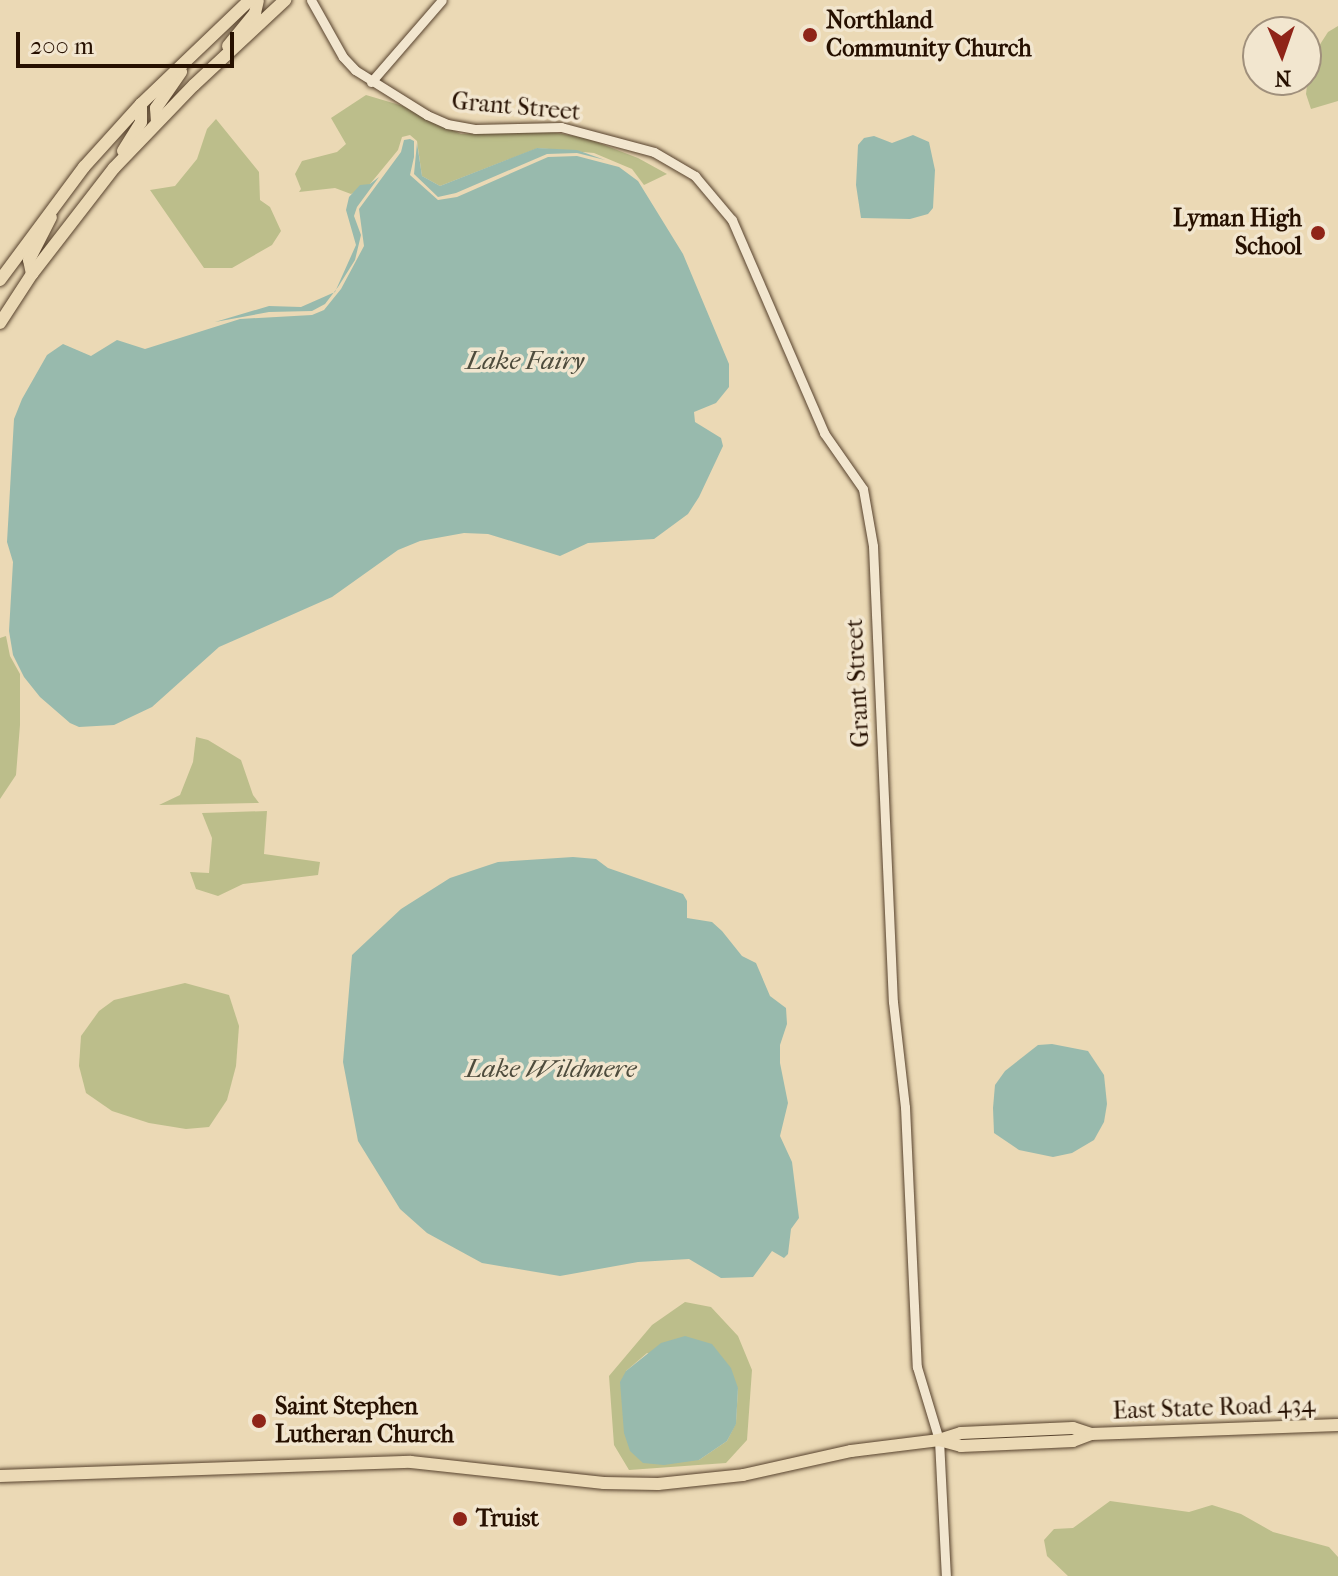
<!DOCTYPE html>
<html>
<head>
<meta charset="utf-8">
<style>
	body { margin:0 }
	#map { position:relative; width:1338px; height:1576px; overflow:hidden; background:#ebd9b5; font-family:"IM FELL French Canon",serif }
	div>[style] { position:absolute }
	.green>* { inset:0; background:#bcbe8b }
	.water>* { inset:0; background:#98baad }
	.roads { filter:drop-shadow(0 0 2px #57422d) drop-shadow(0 0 2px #57422d) }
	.tertiary>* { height:9px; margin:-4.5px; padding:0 4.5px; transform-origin:4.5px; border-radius:4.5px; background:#f2e6cf }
	.primary>* { height:12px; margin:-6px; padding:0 6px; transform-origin:6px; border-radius:6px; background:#ebd9b5 }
	.dots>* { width:22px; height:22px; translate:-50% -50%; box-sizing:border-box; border:4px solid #f2e6cf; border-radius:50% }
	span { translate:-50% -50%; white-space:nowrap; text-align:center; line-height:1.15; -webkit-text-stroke:7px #f2e6cf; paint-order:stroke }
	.poi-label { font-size:24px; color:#261000; font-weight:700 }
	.left { translate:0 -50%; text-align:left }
	.right { translate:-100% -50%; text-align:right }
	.street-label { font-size:24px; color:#261000 }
	.water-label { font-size:26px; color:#4e4c3d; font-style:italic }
	.north { position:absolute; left:1242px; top:16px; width:80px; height:80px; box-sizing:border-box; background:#f2e6cf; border:2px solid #a0907c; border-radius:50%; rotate:178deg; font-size:22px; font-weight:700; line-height:32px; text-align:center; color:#261000 }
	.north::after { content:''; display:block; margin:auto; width:28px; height:36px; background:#8f2418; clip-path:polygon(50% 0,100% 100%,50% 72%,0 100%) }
	.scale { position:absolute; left:16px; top:32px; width:218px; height:36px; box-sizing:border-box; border:4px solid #261000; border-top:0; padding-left:10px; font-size:24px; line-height:28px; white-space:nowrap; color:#261000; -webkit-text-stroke:6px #f2e6cf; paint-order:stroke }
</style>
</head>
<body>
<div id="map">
	<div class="green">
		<i style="clip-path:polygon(1338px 26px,1338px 101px,1311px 109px,1306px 94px,1310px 60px,1328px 32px)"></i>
		<i style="clip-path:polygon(366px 95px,403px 106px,461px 134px,540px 130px,586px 138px,638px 158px,667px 174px,644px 185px,632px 169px,594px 153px,538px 148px,440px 186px,422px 176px,417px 141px,410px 135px,402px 137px,398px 150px,370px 184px,351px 194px,335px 188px,299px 192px,301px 189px,295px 174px,302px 161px,337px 152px,346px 144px,331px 118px)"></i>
		<i style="clip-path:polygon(216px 119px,259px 172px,260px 200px,270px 207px,281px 231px,272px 245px,232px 268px,204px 268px,150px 190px,175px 186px,197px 159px,207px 129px)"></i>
		<i style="clip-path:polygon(6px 636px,10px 656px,20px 674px,20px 725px,16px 775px,0 799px,0 638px)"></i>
		<i style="clip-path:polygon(196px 737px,208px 740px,241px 760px,253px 795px,259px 803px,159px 805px,180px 795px,193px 762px)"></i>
		<i style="clip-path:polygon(267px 811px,264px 854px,320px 862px,318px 875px,243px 884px,218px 896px,196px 889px,190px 872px,209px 873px,212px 838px,202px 813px)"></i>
		<i style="clip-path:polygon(185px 983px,229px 995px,239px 1026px,236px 1066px,227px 1100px,209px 1127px,186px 1129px,149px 1123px,112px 1111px,86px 1093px,79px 1066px,81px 1036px,99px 1011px,114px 1000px)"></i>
		<i style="clip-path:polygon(evenodd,685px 1302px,711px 1307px,738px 1336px,752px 1370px,747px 1440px,726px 1463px,629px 1470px,614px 1445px,609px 1376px,652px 1325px,685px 1302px,647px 1353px,738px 1388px,736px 1423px,727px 1441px,699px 1460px,626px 1371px,647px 1353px)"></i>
		<i style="clip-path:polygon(1110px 1501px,1189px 1512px,1212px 1505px,1241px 1514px,1273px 1532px,1329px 1547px,1338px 1557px,1338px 1576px,1068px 1576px,1047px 1556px,1044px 1540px,1054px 1529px,1073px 1528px)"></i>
	</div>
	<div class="water">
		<i style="clip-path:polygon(913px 135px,929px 142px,935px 170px,933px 208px,928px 214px,910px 219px,861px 218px,856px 185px,858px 145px,864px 138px,874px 136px,892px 143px)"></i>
		<i style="clip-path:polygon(410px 139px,414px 141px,414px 157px,410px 175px,438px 200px,457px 197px,548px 157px,577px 156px,619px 167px,638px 181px,683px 254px,729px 364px,729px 387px,716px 403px,694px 412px,695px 422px,721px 438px,723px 446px,699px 497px,688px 514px,654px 539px,588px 543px,560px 556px,488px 534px,464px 533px,420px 541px,398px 550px,332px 597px,219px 647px,152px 707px,114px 725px,79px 727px,70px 723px,40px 697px,24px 677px,13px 655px,9px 631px,13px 562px,7px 542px,14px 419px,22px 399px,47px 355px,63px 344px,91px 356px,117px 340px,145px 349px,240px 319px,312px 315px,324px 310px,341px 289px,364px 246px,359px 209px,401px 152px,404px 140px)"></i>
		<i style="clip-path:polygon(417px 143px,422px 176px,440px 186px,537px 148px,577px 150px,605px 160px,577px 153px,547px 154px,456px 193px,438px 197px,414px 174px)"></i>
		<i style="clip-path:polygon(379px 177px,357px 207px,354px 216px,361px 235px,355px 260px,338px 287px,325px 304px,312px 311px,269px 312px,215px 322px,269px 306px,301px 307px,335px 292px,356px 245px,346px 210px,349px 197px,360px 185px,370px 184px)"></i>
		<i style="clip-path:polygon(573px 857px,596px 859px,608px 868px,683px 894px,687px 901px,687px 918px,712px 922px,722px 931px,742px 956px,756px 963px,770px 996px,786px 1008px,787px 1024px,780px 1045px,780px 1063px,788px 1103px,780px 1136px,792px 1162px,799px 1218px,791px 1229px,788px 1254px,784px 1258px,772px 1251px,753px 1277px,721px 1278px,689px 1259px,638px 1262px,560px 1276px,482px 1263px,427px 1233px,400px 1209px,358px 1141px,343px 1062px,352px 955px,401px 909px,450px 878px,498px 862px)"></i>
		<i style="clip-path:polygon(1052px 1044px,1088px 1051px,1104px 1075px,1107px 1104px,1104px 1122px,1094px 1140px,1072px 1153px,1053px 1157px,1019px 1150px,994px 1133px,993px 1108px,995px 1085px,1005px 1071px,1038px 1045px)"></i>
		<i style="clip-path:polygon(685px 1336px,712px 1344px,731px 1368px,738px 1388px,736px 1424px,727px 1441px,699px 1460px,664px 1465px,643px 1463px,630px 1451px,624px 1433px,620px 1382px,626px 1371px,661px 1343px)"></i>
	</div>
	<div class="roads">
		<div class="tertiary">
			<i style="left:311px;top:0;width:65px;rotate:60.7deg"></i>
			<i style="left:343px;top:57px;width:18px;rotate:47deg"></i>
			<i style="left:355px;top:70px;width:85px;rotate:32deg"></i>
			<i style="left:427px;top:115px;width:22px;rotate:24deg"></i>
			<i style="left:447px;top:124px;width:28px;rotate:10deg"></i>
			<i style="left:475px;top:129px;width:86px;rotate:-1.3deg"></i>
			<i style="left:561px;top:127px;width:96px;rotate:15deg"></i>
			<i style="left:654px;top:152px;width:48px;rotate:30.3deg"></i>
			<i style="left:695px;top:176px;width:57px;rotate:49.9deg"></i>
			<i style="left:732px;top:220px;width:232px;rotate:66.6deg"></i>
			<i style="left:824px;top:433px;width:68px;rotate:55.1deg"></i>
			<i style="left:863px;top:489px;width:58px;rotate:80deg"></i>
			<i style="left:873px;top:546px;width:456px;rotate:87.5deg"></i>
			<i style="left:893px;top:1002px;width:106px;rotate:83.5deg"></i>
			<i style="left:905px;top:1107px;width:260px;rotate:87.4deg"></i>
			<i style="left:917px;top:1367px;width:76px;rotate:73.2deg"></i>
			<i style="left:939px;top:1440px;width:136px;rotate:87.1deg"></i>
			<i style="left:371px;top:82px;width:108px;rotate:-49.1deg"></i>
		</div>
		<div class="primary">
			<i style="left:228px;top:46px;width:43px;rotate:-50.7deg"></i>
			<i style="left:255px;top:13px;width:13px;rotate:-77deg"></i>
			<i style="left:157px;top:122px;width:14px;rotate:-94deg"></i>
			<i style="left:156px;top:108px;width:44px;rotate:-55.2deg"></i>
			<i style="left:123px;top:151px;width:34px;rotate:-58deg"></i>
			<i style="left:141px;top:122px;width:18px;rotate:-90deg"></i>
			<i style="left:32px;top:274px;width:14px;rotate:-102deg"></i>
			<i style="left:29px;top:260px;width:48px;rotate:-62.9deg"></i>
			<i style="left:0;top:280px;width:141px;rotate:-53.4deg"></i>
			<i style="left:84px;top:167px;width:85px;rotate:-47.9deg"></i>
			<i style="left:141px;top:104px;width:151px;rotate:-43.7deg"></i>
			<i style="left:0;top:323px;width:59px;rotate:-56.9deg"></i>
			<i style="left:32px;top:274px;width:134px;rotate:-52.3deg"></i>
			<i style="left:114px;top:168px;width:115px;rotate:-46.1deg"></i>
			<i style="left:194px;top:85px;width:125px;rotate:-43deg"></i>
			<i style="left:939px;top:1440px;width:23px;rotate:15deg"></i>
			<i style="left:961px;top:1446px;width:68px;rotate:-2.5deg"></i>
			<i style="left:1029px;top:1443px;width:44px;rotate:-2.6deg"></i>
			<i style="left:1073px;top:1441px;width:19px;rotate:-21deg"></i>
			<i style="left:0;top:1476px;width:411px;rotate:-2deg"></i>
			<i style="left:411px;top:1462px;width:194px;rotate:6.2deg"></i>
			<i style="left:604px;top:1483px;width:54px;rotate:1.1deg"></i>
			<i style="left:658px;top:1484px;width:85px;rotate:-6deg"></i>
			<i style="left:743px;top:1475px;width:111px;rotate:-12.5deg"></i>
			<i style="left:851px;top:1451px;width:89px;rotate:-7.1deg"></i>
			<i style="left:939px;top:1440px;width:23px;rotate:-18deg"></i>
			<i style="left:961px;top:1433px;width:112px;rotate:-2.6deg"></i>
			<i style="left:1073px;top:1428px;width:19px;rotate:18deg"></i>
			<i style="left:1091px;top:1434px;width:247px;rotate:-2.1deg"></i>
		</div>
	</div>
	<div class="dots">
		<i style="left:810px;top:35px;background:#8f2418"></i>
		<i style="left:1318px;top:233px;background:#8f2418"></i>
		<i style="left:259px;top:1421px;background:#8f2418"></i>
		<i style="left:460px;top:1519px;background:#8f2418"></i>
	</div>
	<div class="poi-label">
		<span class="left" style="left:826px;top:35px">Northland<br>Community Church</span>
		<span class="right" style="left:1302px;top:233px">Lyman High<br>School</span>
		<span class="left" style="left:275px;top:1421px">Saint Stephen<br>Lutheran Church</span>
		<span class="left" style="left:476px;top:1519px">Truist</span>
	</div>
	<div class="street-label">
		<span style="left:516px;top:107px;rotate:5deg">Grant Street</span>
		<span style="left:858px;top:683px;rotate:-93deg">Grant Street</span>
		<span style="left:1214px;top:1408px;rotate:-2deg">East State Road 434</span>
	</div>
	<div class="water-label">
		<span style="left:525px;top:361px">Lake Fairy</span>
		<span style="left:551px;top:1069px">Lake Wildmere</span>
	</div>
	<div class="north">N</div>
	<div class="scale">200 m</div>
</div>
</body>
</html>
